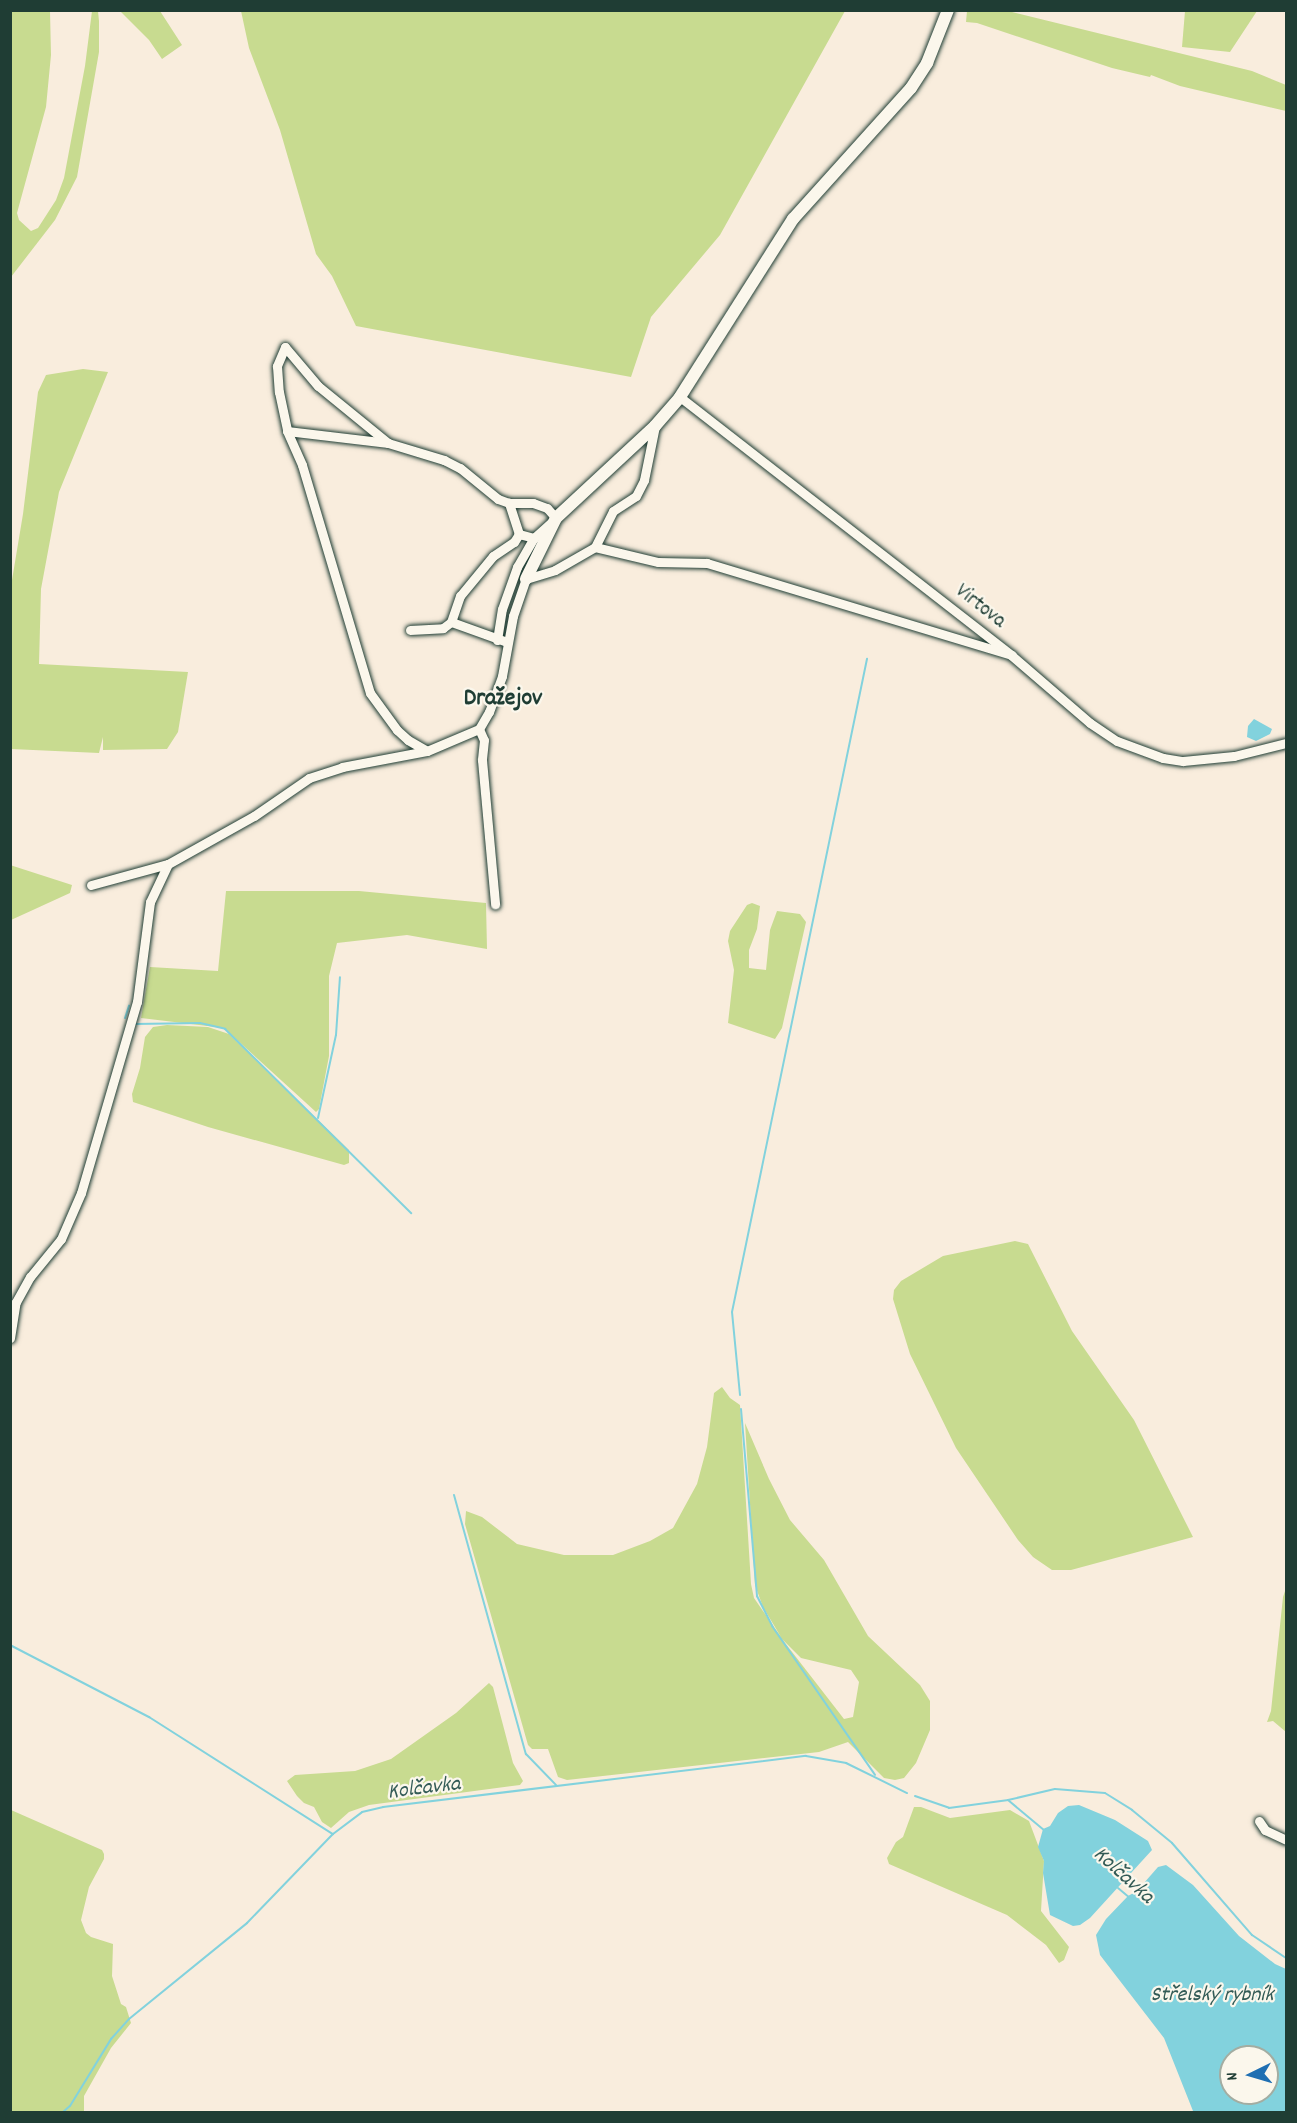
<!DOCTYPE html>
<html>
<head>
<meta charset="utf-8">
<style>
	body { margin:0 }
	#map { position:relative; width:1297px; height:2123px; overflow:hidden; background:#f9eddd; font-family:Dekko,sans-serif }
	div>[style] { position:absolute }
	.green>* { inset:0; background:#c8db90 }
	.water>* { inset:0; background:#82d2dd }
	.stream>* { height:2px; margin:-1px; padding:0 1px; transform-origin:1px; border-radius:1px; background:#82d2dd }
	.roads { filter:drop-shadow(0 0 2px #1f3d34) drop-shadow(0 0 2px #1f3d34) }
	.minor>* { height:9px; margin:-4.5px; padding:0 4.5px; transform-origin:4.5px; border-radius:4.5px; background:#fbf7ec }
	.tertiary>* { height:12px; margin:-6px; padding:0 6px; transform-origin:6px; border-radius:6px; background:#fbf7ec }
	span { translate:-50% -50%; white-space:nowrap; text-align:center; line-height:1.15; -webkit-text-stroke:4.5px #fbf7ec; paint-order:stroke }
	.street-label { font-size:21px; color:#1f3d34 }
	.water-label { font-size:22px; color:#335b56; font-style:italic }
	.quarter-label { font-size:24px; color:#1f3d34; font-weight:700 }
	.frame { position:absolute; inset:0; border:12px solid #1f3d34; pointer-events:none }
	.north { position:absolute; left:1219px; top:2045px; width:60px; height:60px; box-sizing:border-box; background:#fbf7ec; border:2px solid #a3ada2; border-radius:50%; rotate:265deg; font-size:16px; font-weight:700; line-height:24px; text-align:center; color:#1f3d34 }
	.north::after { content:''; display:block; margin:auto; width:21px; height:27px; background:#1f6fb2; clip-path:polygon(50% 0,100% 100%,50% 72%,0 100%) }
</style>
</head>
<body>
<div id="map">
	<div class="green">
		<i style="clip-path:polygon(11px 10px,50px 11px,51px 55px,46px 107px,17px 213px,19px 220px,31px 231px,38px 228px,56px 200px,64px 178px,85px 66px,92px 11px,98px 11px,99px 21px,99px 52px,77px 177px,55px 220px,11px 277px)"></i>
		<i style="clip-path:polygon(120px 11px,160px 11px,182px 45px,162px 59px,149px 40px)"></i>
		<i style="clip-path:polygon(241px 11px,241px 10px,845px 11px,720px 235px,651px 317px,631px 377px,356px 326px,332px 276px,316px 254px,280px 130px,249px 48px)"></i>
		<i style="clip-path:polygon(967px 11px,1008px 11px,1252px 71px,1286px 85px,1286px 111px,1180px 86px,1151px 75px,1150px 77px,1112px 68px,977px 23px,966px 22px)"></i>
		<i style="clip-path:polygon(1185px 11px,1185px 10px,1257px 11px,1230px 52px,1182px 47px)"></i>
		<i style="clip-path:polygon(83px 369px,108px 372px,59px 492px,41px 589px,39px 664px,188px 672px,178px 732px,167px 749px,103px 750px,103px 737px,99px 753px,11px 749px,11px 586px,23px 514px,38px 392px,46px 375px)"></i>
		<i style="clip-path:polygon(10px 865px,72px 885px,70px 893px,11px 920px)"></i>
		<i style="clip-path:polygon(226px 891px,359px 891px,486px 903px,487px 949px,407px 935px,337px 943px,329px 976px,329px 1056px,319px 1109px,316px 1112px,224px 1028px,141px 1018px,150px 967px,218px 971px)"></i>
		<i style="clip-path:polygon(752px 903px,760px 906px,757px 929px,749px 950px,749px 968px,766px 970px,770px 930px,777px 911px,800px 914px,806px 922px,782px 1028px,775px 1039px,728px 1023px,734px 970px,728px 941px,730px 931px,747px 905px)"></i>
		<i style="clip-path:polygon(167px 1025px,208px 1027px,229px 1034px,349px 1150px,349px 1163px,344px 1165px,208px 1127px,133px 1102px,132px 1094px,140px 1068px,145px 1037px,153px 1027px)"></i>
		<i style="clip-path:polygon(1015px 1241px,1028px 1244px,1072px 1331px,1134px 1420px,1193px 1537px,1071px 1570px,1052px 1570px,1033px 1557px,1018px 1540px,956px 1448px,910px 1354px,893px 1299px,894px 1290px,901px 1281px,943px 1256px)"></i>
		<i style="clip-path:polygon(evenodd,722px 1387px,730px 1398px,740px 1405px,751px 1584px,754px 1598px,781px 1637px,763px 1607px,755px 1585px,745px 1423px,769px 1479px,790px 1520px,824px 1560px,868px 1636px,920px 1685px,930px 1701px,930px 1730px,916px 1763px,904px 1778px,895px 1780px,884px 1778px,848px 1742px,819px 1752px,567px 1780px,558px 1777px,548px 1749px,532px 1749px,528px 1745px,465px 1524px,466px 1511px,482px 1517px,517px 1544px,564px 1555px,613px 1555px,650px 1541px,673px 1528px,697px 1484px,707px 1447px,714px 1393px,722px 1387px,782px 1639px,801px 1658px,851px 1670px,859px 1682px,853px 1717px,844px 1719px,782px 1639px)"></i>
		<i style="clip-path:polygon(1286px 1588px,1286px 1732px,1273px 1721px,1267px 1722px,1271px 1711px,1283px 1597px)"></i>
		<i style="clip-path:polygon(489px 1683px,493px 1687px,513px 1763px,523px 1781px,520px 1785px,369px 1805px,349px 1812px,331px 1828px,322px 1822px,314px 1807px,304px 1803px,297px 1796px,287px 1781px,295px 1775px,355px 1771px,391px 1759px,456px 1713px)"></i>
		<i style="clip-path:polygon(914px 1807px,921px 1807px,950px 1818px,1010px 1810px,1029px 1821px,1044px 1861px,1041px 1911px,1069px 1947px,1064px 1960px,1059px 1963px,1046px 1945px,1007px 1915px,889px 1864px,887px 1858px,896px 1842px,903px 1837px)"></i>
		<i style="clip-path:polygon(11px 1810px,102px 1850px,104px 1854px,104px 1859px,89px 1887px,81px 1920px,86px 1933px,91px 1937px,113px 1944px,112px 1976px,121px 2004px,126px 2007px,131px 2023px,111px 2048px,84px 2096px,84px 2112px,11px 2112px)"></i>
	</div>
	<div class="water">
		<i style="clip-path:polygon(1254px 719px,1272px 729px,1270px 734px,1256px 741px,1247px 737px,1248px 726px)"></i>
		<i style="clip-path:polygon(1079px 1805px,1115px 1820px,1148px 1841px,1152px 1850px,1090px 1918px,1080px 1925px,1073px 1926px,1050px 1915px,1043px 1873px,1044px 1861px,1038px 1847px,1043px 1829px,1050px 1826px,1058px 1813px,1068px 1806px)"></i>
		<i style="clip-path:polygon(evenodd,1166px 1865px,1193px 1885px,1239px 1936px,1275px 1964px,1286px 1969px,1286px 2112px,1193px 2111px,1164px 2038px,1100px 1955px,1096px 1935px,1106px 1919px,1128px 1896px,1137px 1891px,1158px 1867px,1166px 1865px,1231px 2057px,1267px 2057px,1267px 2093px,1231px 2093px,1231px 2057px)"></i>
	</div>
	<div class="stream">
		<i style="left:125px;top:1018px;width:13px;rotate:-72deg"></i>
		<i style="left:135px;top:1024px;width:65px;rotate:-0.9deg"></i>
		<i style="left:200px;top:1023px;width:26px;rotate:13deg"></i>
		<i style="left:225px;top:1029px;width:262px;rotate:44.7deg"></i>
		<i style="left:318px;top:1118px;width:85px;rotate:-77.8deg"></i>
		<i style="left:336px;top:1035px;width:58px;rotate:-86.1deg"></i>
		<i style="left:740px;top:1395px;width:83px;rotate:-95.5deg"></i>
		<i style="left:732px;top:1312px;width:667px;rotate:-78.32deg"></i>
		<i style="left:741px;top:1409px;width:188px;rotate:85.1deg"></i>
		<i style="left:757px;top:1596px;width:34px;rotate:63deg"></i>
		<i style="left:772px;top:1626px;width:181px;rotate:55.3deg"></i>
		<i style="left:454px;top:1495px;width:269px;rotate:74.5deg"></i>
		<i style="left:526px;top:1754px;width:43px;rotate:45.9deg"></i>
		<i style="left:10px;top:1645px;width:157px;rotate:27.4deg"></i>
		<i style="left:149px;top:1717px;width:218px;rotate:32.5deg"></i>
		<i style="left:915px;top:1796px;width:36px;rotate:19deg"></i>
		<i style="left:949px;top:1808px;width:60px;rotate:-7.7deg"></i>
		<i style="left:1008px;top:1800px;width:48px;rotate:40deg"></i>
		<i style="left:1008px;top:1800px;width:48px;rotate:-13.2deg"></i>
		<i style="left:1055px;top:1789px;width:50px;rotate:4.6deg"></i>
		<i style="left:1105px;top:1793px;width:32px;rotate:32deg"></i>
		<i style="left:1132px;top:1810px;width:52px;rotate:39.5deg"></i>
		<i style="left:1172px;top:1843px;width:122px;rotate:49deg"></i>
		<i style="left:1252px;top:1935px;width:41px;rotate:34.1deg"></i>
		<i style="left:1118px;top:1888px;width:16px;rotate:40deg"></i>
		<i style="left:63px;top:2112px;width:9px;rotate:-41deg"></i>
		<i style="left:70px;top:2106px;width:79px;rotate:-58.5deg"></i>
		<i style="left:111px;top:2039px;width:27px;rotate:-48deg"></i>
		<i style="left:129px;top:2019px;width:152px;rotate:-39.1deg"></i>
		<i style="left:247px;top:1923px;width:124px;rotate:-46deg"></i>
		<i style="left:333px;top:1834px;width:36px;rotate:-37deg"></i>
		<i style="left:362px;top:1812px;width:22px;rotate:-13deg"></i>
		<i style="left:383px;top:1807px;width:426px;rotate:-6.9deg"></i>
		<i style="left:806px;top:1756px;width:41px;rotate:9.9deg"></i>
		<i style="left:846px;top:1763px;width:68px;rotate:26.2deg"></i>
	</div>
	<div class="roads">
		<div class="minor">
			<i style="left:680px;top:397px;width:420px;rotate:37.9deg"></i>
			<i style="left:1011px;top:655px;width:104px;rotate:40.7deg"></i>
			<i style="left:1090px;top:723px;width:32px;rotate:34deg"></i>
			<i style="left:1117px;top:741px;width:49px;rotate:20.3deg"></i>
			<i style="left:1163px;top:758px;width:20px;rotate:9deg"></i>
			<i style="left:1183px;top:761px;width:51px;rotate:-5.6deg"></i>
			<i style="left:1234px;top:756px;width:54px;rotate:-14deg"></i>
			<i style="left:287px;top:431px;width:102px;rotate:6.8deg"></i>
			<i style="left:388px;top:443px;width:59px;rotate:16.9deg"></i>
			<i style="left:444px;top:460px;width:18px;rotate:27deg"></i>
			<i style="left:460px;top:468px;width:49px;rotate:39.2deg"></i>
			<i style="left:498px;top:499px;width:12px;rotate:20deg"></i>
			<i style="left:509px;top:503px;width:24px"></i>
			<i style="left:533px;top:503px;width:15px;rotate:20deg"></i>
			<i style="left:547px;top:508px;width:13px;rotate:48deg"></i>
			<i style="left:556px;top:518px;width:30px;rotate:138deg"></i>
			<i style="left:388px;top:443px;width:90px;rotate:-140.8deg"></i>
			<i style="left:318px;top:386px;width:51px;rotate:-130.2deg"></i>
			<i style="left:285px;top:347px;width:21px;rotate:113deg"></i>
			<i style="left:277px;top:366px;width:26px;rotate:86deg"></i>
			<i style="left:279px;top:392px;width:40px;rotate:78deg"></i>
			<i style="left:287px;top:431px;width:37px;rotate:66deg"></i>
			<i style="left:302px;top:465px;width:238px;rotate:73.4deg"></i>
			<i style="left:370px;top:693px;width:46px;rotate:53.9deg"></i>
			<i style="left:397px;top:730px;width:15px;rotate:42deg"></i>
			<i style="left:408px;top:740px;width:22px;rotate:30deg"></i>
			<i style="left:595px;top:547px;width:40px;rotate:-63.4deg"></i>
			<i style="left:613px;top:511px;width:27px;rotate:-33deg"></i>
			<i style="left:636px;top:496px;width:18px;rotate:-63deg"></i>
			<i style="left:644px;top:480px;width:55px;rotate:-78.5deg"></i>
			<i style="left:410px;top:630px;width:33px;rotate:-3deg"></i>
			<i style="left:443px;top:628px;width:10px;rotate:-37deg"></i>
			<i style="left:497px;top:640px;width:31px;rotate:-81deg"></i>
			<i style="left:502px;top:609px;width:45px;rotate:-70.3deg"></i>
			<i style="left:517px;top:567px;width:34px;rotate:-60deg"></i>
			<i style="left:534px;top:538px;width:16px;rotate:-165deg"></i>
			<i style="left:519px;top:534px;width:33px;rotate:-108deg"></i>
			<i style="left:507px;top:642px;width:59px;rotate:-160.3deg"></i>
			<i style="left:451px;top:622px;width:28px;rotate:-71deg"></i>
			<i style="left:460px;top:596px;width:52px;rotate:-50.5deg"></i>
			<i style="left:493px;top:556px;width:25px;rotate:-34deg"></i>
			<i style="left:514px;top:542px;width:9px;rotate:-58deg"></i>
			<i style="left:479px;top:729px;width:12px;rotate:66deg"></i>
			<i style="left:484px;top:740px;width:20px;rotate:96deg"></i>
			<i style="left:482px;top:760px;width:145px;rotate:84.8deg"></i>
			<i style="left:91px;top:885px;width:80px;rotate:-15.3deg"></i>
			<i style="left:168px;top:864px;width:98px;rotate:-29.2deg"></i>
			<i style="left:254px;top:816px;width:67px;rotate:-34.6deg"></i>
			<i style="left:309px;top:778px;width:35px;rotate:-18deg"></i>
			<i style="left:342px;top:767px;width:86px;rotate:-10.7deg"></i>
			<i style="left:427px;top:751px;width:56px;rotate:-22.9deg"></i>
			<i style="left:479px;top:729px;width:20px;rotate:-60deg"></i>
			<i style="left:489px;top:712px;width:38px;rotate:-70deg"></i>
			<i style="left:502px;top:676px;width:61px;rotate:-79.6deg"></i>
			<i style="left:513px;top:616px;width:39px;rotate:-71deg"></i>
			<i style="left:526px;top:579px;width:30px;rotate:-17deg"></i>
			<i style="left:555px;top:570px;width:46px;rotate:-29.9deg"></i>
			<i style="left:595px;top:547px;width:65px;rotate:13.4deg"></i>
			<i style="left:658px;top:562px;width:49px;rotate:1.2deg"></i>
			<i style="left:707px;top:563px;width:318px;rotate:16.8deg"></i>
			<i style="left:10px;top:1338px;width:36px;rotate:-81deg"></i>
			<i style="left:16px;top:1302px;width:29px;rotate:-61deg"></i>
			<i style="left:30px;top:1277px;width:49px;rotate:-50.8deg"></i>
			<i style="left:61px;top:1239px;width:50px;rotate:-66.5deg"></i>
			<i style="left:81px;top:1193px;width:199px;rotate:-73.7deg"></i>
			<i style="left:137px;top:1002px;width:101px;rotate:-82.6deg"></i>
			<i style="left:150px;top:902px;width:42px;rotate:-64.7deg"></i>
			<i style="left:1259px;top:1821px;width:11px;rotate:56deg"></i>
			<i style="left:1265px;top:1830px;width:23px;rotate:25deg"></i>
		</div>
		<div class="tertiary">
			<i style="left:526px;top:579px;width:68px;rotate:-63.8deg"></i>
			<i style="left:556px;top:518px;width:135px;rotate:-42.9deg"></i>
			<i style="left:655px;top:426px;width:38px;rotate:-49deg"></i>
			<i style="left:680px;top:397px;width:211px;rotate:-57.6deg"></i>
			<i style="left:793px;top:219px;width:176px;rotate:-48deg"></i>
			<i style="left:911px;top:88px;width:30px;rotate:-57deg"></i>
			<i style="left:927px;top:63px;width:57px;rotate:-68.4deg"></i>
		</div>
	</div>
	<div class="street-label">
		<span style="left:980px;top:607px;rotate:38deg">Virtova</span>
	</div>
	<div class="water-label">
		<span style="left:424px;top:1789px;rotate:-7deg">Kolčavka</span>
		<span style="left:1123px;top:1876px;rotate:42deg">Kolčavka</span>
		<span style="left:1212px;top:1996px">Střelský rybník</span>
	</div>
	<div class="quarter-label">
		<span style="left:503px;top:700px">Dražejov</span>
	</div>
	<div class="frame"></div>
	<div class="north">N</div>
</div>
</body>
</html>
